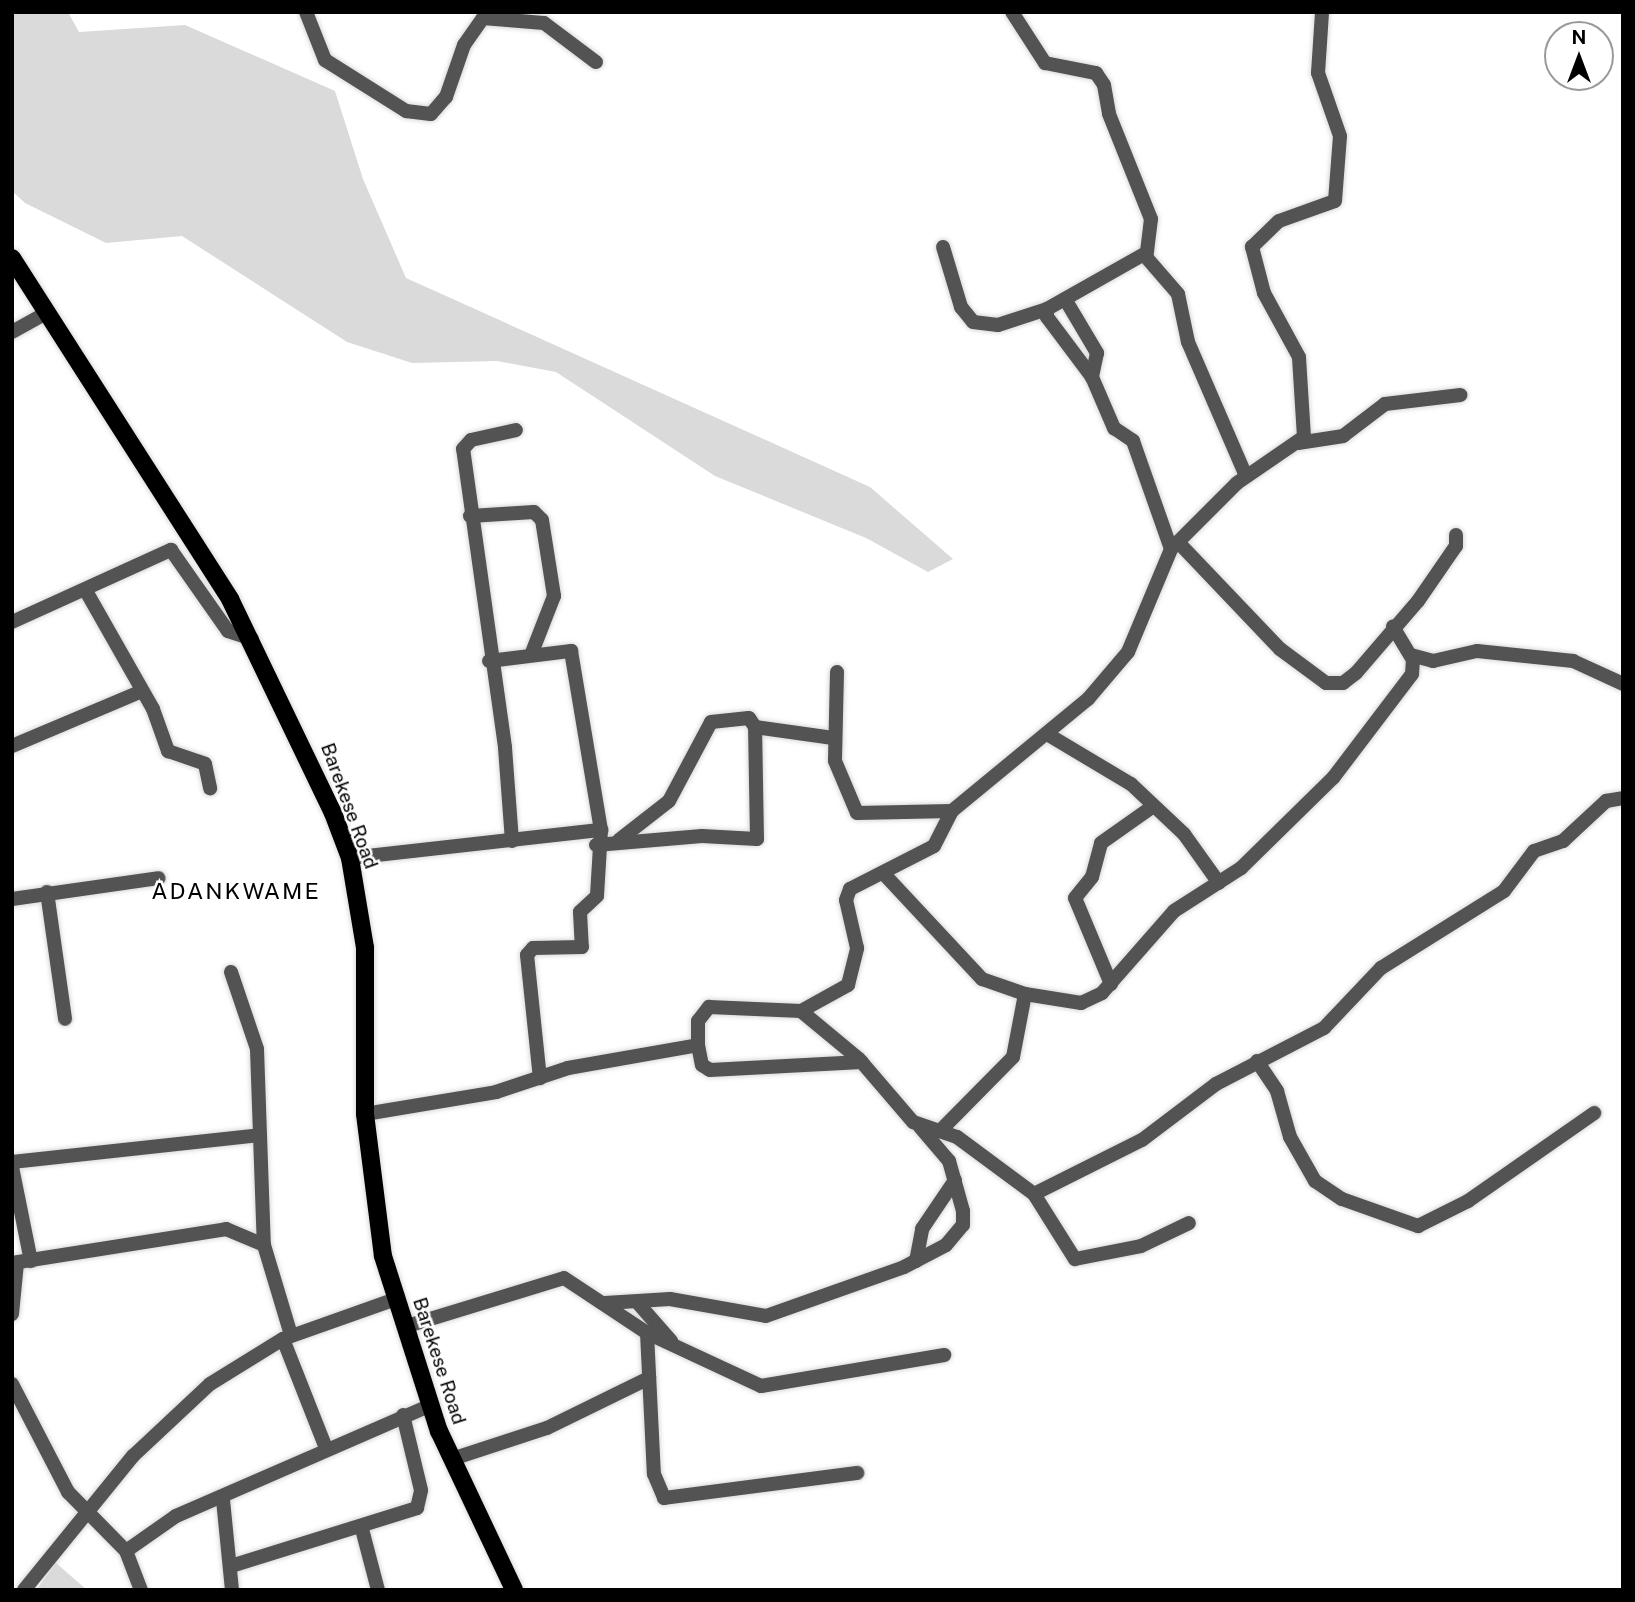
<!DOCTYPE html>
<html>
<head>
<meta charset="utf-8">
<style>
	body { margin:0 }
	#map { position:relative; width:1635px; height:1602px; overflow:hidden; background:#fff; font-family:"Public Sans",sans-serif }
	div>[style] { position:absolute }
	.green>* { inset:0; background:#dadada }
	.roads { filter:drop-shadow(0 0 2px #dbdbdb) drop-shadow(0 0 2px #dbdbdb) }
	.minor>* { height:14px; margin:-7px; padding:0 7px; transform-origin:7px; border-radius:7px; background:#535353 }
	.major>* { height:18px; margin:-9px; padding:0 9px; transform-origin:9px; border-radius:9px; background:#000 }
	span { translate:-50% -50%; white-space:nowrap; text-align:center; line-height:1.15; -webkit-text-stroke:5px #fff; paint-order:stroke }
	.street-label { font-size:19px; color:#000 }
	.quarter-label { font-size:23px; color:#000; letter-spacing:2px }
	.frame { position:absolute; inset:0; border:14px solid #000; pointer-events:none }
	.north { position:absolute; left:1544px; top:21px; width:70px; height:70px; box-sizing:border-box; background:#fff; border:2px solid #999; border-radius:50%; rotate:0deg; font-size:19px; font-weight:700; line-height:28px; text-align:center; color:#000 }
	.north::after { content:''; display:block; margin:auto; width:24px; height:32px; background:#000; clip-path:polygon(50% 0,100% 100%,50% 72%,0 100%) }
</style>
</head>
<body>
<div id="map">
	<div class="green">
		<i style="clip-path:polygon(12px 12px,68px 12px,79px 32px,185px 25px,335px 91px,363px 179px,406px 278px,870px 487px,953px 559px,928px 572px,866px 538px,715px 476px,556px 372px,497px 361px,412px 363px,347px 342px,182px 236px,106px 243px,25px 203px,12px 191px)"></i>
		<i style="clip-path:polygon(55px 1562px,87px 1590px,37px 1590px)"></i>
	</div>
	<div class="roads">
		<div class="minor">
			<i style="left:306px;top:12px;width:52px;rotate:68.4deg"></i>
			<i style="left:325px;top:60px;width:96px;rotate:32.2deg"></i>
			<i style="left:406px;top:111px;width:25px;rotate:7deg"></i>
			<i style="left:431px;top:114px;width:23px;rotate:-49deg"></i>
			<i style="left:446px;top:97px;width:55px;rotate:-70.9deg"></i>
			<i style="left:464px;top:45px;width:33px;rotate:-55deg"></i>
			<i style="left:483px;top:18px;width:61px;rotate:4.7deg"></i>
			<i style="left:544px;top:23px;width:65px;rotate:36.9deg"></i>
			<i style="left:1012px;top:12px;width:61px;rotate:57.1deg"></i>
			<i style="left:1045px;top:63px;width:52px;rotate:11.1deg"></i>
			<i style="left:1096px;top:73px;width:14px;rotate:56deg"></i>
			<i style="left:1104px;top:85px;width:29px;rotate:80deg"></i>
			<i style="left:1109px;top:114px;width:113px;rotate:68.2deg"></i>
			<i style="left:1151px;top:219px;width:38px;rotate:97deg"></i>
			<i style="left:1146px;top:257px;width:49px;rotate:49.1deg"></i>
			<i style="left:1178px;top:294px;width:49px;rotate:78.2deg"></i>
			<i style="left:1188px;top:342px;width:146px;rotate:66.6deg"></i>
			<i style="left:943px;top:247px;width:63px;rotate:73.3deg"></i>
			<i style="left:961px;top:307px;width:19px;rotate:51deg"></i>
			<i style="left:973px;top:322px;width:25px;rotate:7deg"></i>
			<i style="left:998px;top:325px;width:52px;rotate:-18.1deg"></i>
			<i style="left:1146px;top:253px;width:114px;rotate:150.5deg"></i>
			<i style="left:1047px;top:309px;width:8px;rotate:90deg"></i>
			<i style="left:1047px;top:317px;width:75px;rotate:53.1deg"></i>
			<i style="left:1092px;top:377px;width:56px;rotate:66.7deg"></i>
			<i style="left:1114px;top:428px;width:23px;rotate:34deg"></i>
			<i style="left:1133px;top:441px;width:114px;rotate:70.6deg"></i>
			<i style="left:1065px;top:299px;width:63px;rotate:59.3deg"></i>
			<i style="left:1097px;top:353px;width:25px;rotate:102deg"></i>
			<i style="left:12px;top:332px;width:39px;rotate:-29deg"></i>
			<i style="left:1298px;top:443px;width:46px;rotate:-8.8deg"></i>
			<i style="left:1343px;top:436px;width:53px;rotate:-37.3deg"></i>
			<i style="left:1385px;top:404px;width:76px;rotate:-6.8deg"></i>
			<i style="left:470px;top:516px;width:64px;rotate:-3.6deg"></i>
			<i style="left:534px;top:512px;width:11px;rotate:45deg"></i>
			<i style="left:542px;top:520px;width:77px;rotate:81deg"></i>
			<i style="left:554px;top:596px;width:63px;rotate:111.3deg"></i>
			<i style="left:1178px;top:542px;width:148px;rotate:46.4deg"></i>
			<i style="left:1280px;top:649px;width:57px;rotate:36.5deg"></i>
			<i style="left:1326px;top:683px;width:17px"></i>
			<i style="left:1343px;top:683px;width:16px;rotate:-38deg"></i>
			<i style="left:1356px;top:673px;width:95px;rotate:-49.3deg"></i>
			<i style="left:1418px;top:601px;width:67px;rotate:-55.4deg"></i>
			<i style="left:1456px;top:546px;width:11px;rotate:-90deg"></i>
			<i style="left:86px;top:591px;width:136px;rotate:60.4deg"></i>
			<i style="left:153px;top:709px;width:45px;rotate:70.3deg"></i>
			<i style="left:168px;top:751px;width:39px;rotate:19deg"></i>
			<i style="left:205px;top:764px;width:25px;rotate:78deg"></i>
			<i style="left:12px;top:622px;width:175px;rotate:-24.4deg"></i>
			<i style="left:171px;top:550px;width:99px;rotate:54.9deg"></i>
			<i style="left:228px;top:631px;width:25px;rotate:18deg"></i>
			<i style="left:1411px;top:655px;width:23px;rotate:15deg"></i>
			<i style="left:1433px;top:661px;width:45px;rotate:-12.8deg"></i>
			<i style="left:1477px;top:651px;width:97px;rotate:5.9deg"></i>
			<i style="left:1573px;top:661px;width:55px;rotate:24.7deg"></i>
			<i style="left:489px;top:661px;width:83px;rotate:-7deg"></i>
			<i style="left:571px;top:651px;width:181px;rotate:80.5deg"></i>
			<i style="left:601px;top:830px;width:66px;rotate:93.5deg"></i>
			<i style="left:597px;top:896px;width:23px;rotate:137deg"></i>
			<i style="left:580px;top:912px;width:35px;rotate:87deg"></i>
			<i style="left:582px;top:947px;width:49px;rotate:178.8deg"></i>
			<i style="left:533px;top:948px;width:9px;rotate:131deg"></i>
			<i style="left:527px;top:955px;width:124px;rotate:84deg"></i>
			<i style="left:837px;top:672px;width:89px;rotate:91.3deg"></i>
			<i style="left:835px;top:761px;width:56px;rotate:67.1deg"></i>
			<i style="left:857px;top:813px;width:95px;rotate:-1.2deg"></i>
			<i style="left:755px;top:727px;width:79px;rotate:8deg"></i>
			<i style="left:1047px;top:734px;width:98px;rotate:30.8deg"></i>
			<i style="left:1131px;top:784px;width:73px;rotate:43.3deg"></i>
			<i style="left:1184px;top:834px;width:60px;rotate:54.5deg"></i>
			<i style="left:12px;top:746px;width:139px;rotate:-22.9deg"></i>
			<i style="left:619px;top:840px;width:63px;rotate:-38deg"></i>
			<i style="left:669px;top:801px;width:89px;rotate:-62deg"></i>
			<i style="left:711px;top:722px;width:38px;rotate:-6deg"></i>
			<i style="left:749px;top:718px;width:11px;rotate:56deg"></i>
			<i style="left:512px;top:841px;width:94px;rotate:-94.3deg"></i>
			<i style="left:505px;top:747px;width:301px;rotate:-98deg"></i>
			<i style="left:463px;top:449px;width:12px;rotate:-48deg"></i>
			<i style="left:471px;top:440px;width:46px;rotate:-12.5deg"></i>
			<i style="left:596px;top:845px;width:106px;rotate:-4.9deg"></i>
			<i style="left:702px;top:836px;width:55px;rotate:3.1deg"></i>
			<i style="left:757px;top:839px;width:112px;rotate:-91deg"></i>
			<i style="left:350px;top:858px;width:253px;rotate:-6.4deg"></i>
			<i style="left:884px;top:874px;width:144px;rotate:47deg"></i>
			<i style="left:982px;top:979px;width:46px;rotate:19.2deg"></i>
			<i style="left:47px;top:892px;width:128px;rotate:81.9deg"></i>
			<i style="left:12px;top:899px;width:148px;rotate:-8.1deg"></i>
			<i style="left:231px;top:972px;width:81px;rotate:71.3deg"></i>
			<i style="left:257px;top:1049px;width:196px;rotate:88deg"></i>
			<i style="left:264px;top:1245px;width:94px;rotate:73.3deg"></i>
			<i style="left:1111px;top:984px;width:93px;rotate:-112.7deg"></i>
			<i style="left:1075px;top:898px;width:27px;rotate:-51deg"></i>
			<i style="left:1092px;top:877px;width:35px;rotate:-75deg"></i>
			<i style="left:1101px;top:843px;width:62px;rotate:-35.2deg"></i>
			<i style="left:801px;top:1011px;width:75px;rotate:39.6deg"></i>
			<i style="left:859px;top:1059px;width:83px;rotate:49.4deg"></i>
			<i style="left:913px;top:1122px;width:46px;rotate:18.8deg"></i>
			<i style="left:957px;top:1137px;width:96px;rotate:36.5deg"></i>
			<i style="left:1034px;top:1194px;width:77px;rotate:57.8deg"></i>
			<i style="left:1075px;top:1259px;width:67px;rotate:-11.1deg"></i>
			<i style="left:1141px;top:1246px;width:53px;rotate:-25.6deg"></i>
			<i style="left:698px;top:1045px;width:20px;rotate:79deg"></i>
			<i style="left:702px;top:1065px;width:9px;rotate:32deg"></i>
			<i style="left:710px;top:1070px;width:152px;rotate:-3deg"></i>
			<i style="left:1257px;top:1061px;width:36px;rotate:56deg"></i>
			<i style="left:1277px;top:1091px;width:48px;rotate:74.2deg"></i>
			<i style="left:1290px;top:1137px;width:51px;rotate:60.4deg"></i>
			<i style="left:1315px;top:1181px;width:32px;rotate:34deg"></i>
			<i style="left:1342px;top:1199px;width:81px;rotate:19.6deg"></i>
			<i style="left:1418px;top:1226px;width:56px;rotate:-26.6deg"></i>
			<i style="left:1468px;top:1201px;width:154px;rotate:-34.9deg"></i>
			<i style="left:365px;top:1114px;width:133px;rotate:-9.5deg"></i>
			<i style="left:496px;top:1092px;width:76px;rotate:-18.4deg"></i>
			<i style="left:568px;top:1068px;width:132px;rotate:-10deg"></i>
			<i style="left:698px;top:1045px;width:24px;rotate:-90deg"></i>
			<i style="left:698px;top:1021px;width:18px;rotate:-52deg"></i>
			<i style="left:709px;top:1007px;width:92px;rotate:2.5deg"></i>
			<i style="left:801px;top:1011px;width:54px;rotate:-29deg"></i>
			<i style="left:848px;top:985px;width:38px;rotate:-76deg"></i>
			<i style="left:857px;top:948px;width:49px;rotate:-102.9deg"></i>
			<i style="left:846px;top:900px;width:12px;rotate:-70deg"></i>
			<i style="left:850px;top:889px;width:94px;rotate:-27.1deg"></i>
			<i style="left:934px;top:846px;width:39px;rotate:-63deg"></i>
			<i style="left:952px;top:811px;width:176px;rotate:-39.5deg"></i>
			<i style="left:1088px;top:699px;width:62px;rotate:-49.6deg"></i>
			<i style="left:1128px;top:652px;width:112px;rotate:-67.3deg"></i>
			<i style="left:1171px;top:549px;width:93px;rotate:-45deg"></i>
			<i style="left:1237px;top:483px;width:81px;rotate:-34.5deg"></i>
			<i style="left:1304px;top:437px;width:80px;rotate:-93.6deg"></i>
			<i style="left:1299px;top:357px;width:73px;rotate:-118.7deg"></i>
			<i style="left:1264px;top:293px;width:48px;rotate:-104.6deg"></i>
			<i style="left:1252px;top:247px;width:37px;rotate:-44deg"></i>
			<i style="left:1279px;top:221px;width:59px;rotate:-19.7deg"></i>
			<i style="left:1335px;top:201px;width:65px;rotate:-85.6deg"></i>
			<i style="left:1340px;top:136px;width:67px;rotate:-109.2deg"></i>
			<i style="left:1318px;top:73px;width:61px;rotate:-86.2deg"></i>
			<i style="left:942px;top:1129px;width:101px;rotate:-45.4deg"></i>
			<i style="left:1013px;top:1057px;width:64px;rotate:-79.2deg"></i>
			<i style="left:1025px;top:994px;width:57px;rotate:9.1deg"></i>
			<i style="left:1081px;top:1003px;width:23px;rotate:-25deg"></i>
			<i style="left:1102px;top:993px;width:109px;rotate:-48.7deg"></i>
			<i style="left:1174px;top:911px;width:80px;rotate:-32.7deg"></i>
			<i style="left:1241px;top:868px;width:129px;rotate:-44.4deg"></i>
			<i style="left:1333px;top:778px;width:131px;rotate:-52.8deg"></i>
			<i style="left:1412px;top:674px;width:14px;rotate:-86deg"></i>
			<i style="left:1413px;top:660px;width:39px;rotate:-121deg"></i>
			<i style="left:12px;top:1162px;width:249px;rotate:-6.2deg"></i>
			<i style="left:12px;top:1167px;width:96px;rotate:78.6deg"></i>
			<i style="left:1034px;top:1194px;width:121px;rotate:-26.6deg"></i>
			<i style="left:1142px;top:1140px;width:93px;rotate:-37.1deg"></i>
			<i style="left:1216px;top:1084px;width:122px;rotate:-27.4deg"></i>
			<i style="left:1324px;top:1028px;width:83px;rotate:-46.5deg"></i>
			<i style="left:1381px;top:968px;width:145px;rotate:-32deg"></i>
			<i style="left:1504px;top:891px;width:50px;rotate:-53.1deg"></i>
			<i style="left:1534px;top:851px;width:31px;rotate:-19deg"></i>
			<i style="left:1563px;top:841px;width:59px;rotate:-42.9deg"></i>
			<i style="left:1606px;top:801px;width:17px;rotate:-10deg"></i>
			<i style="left:916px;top:1261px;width:33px;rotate:-79deg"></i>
			<i style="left:922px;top:1229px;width:59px;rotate:-56deg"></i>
			<i style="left:12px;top:1263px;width:217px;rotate:-9deg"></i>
			<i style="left:226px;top:1229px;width:41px;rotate:22.8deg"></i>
			<i style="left:637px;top:1302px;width:52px;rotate:48.9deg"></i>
			<i style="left:605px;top:1303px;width:65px;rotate:-3.5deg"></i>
			<i style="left:670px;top:1299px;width:97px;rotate:10deg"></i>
			<i style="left:766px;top:1316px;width:146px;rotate:-19.5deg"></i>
			<i style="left:904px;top:1267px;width:47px;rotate:-27.6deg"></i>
			<i style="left:946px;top:1245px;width:26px;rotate:-50deg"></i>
			<i style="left:963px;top:1225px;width:14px;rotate:-90deg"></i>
			<i style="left:963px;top:1211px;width:52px;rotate:-105.6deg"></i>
			<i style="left:949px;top:1161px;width:45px;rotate:-130.5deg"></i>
			<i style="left:12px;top:1314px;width:51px;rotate:-84.4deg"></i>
			<i style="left:404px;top:1327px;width:167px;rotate:-17deg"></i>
			<i style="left:564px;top:1278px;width:100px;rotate:33.5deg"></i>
			<i style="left:647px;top:1333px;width:126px;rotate:24.9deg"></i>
			<i style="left:761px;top:1386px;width:186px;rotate:-9.6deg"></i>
			<i style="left:647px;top:1333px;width:141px;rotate:87.2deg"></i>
			<i style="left:654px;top:1474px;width:26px;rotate:67deg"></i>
			<i style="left:664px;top:1498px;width:195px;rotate:-7.4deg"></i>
			<i style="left:283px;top:1339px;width:117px;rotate:68.5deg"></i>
			<i style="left:12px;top:1384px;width:122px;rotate:62.6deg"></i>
			<i style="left:68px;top:1492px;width:83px;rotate:45.5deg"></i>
			<i style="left:126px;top:1551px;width:42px;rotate:69deg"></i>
			<i style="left:452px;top:1459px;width:100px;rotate:-18.1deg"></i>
			<i style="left:547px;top:1428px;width:114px;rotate:-26.1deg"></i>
			<i style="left:223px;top:1500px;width:90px;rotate:84.3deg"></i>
			<i style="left:362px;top:1529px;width:63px;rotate:75.3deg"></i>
			<i style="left:126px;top:1551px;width:61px;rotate:-35deg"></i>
			<i style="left:176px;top:1516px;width:276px;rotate:-23.5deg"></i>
			<i style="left:231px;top:1566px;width:195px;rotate:-17.3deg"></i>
			<i style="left:417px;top:1508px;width:18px;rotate:-77deg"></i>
			<i style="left:421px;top:1490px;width:77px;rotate:-103.5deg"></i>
			<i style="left:24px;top:1590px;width:173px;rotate:-50.9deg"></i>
			<i style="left:133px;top:1456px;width:105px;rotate:-43.1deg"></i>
			<i style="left:210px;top:1384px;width:86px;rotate:-31.7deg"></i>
			<i style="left:283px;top:1339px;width:120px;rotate:-19.5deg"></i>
		</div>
		<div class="major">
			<i style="left:12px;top:258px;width:405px;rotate:57.4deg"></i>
			<i style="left:230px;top:599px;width:237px;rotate:64.3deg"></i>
			<i style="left:333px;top:813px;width:48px;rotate:69.3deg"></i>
			<i style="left:350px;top:858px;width:91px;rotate:80.5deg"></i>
			<i style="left:365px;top:948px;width:166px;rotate:90deg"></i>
			<i style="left:365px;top:1114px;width:143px;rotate:82.8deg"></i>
			<i style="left:383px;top:1256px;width:184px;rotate:72.3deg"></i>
			<i style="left:439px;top:1431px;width:176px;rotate:64.7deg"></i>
		</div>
	</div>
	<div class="street-label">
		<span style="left:349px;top:806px;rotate:70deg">Barekese Road</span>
		<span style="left:439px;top:1361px;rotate:72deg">Barekese Road</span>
	</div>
	<div class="quarter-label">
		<span style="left:236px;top:891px">ADANKWAME</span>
	</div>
	<div class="frame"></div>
	<div class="north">N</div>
</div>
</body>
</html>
